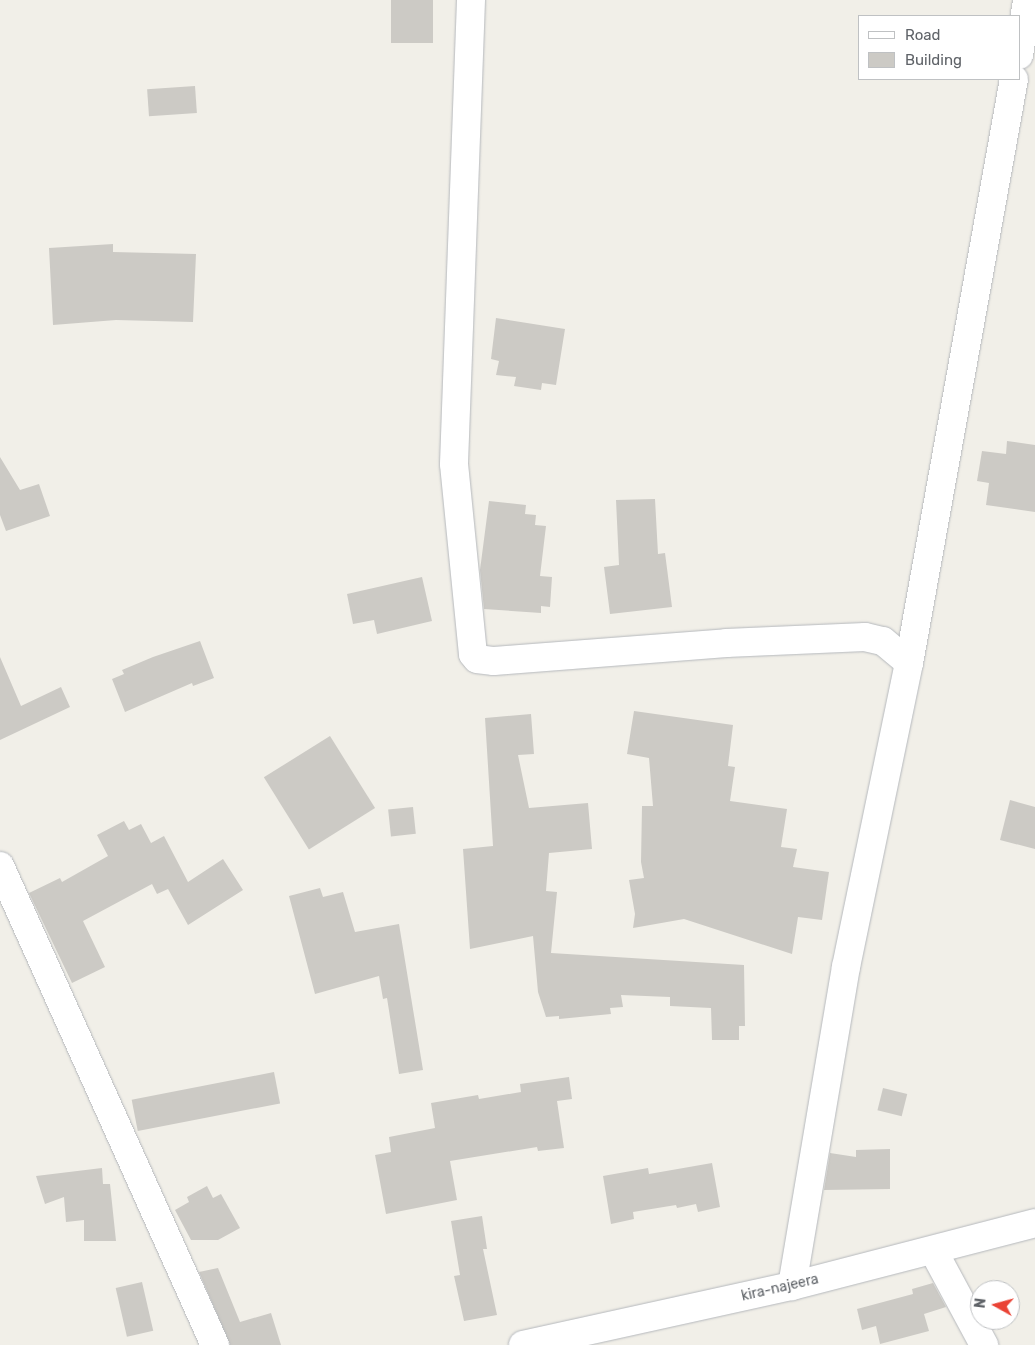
<!DOCTYPE html>
<html>
<head>
<meta charset="utf-8">
<style>
	body { margin:0 }
	#map { position:relative; width:1035px; height:1345px; overflow:hidden; background:#f1efe8; font-family:Rubik,sans-serif }
	div>[style] { position:absolute }
	.building>* { inset:0; background:#cccac5; transform-origin:0 0 }
	.roads { filter:drop-shadow(0 0 1px #b5b8bc) drop-shadow(0 0 1px #b5b8bc) }
	.minor>* { height:28px; margin:-14px; padding:0 14px; transform-origin:14px; border-radius:14px; background:#fff }
	.tertiary>* { height:28px; margin:-14px; padding:0 14px; transform-origin:14px; border-radius:14px; background:#fff }
	span { translate:-50% -50%; white-space:nowrap; text-align:center; line-height:1.15; -webkit-text-stroke:4.5px #fff; paint-order:stroke }
	.street-label { font-size:14px; color:#5f6368 }
	.legend { position:absolute; left:858px; top:15px; width:162px; height:65px; box-sizing:border-box; background:#fff; border:1px solid #bfc1c3; margin:0; padding:6px 9px; list-style:none; font-size:15px; color:#5f6368 }
	.legend li { display:flex; align-items:center; gap:10px; height:25px }
	.legend b { width:25px; border:1px solid #bfc1c3 }
	.north { position:absolute; left:970px; top:1280px; width:50px; height:50px; box-sizing:border-box; background:#fff; border:1px solid #bfc1c3; border-radius:50%; rotate:277deg; font-size:14px; font-weight:700; line-height:20px; text-align:center; color:#5f6368 }
	.north::after { content:''; display:block; margin:auto; width:18px; height:22px; background:#ea4335; clip-path:polygon(50% 0,100% 100%,50% 72%,0 100%) }
</style>
</head>
<body>
<div id="map">
	<div class="building">
		<i style="left:391px;top:0;width:42px;height:43px"></i>
		<i style="left:195px;top:86px;width:27px;height:48px;rotate:86deg"></i>
		<i style="clip-path:polygon(113px 244px,113px 252px,196px 254px,193px 322px,116px 320px,53px 325px,49px 248px)"></i>
		<i style="clip-path:polygon(496px 318px,565px 329px,556px 385px,542px 383px,541px 390px,514px 386px,516px 377px,496px 375px,499px 361px,491px 359px)"></i>
		<i style="clip-path:polygon(1007px 441px,1035px 445px,1035px 512px,986px 505px,989px 483px,977px 481px,982px 451px,1006px 454px)"></i>
		<i style="clip-path:polygon(0 457px,20px 490px,39px 484px,50px 516px,6px 531px,0 515px)"></i>
		<i style="clip-path:polygon(655px 499px,658px 554px,665px 553px,672px 607px,610px 614px,604px 567px,619px 565px,616px 500px)"></i>
		<i style="clip-path:polygon(489px 501px,526px 505px,525px 514px,536px 515px,535px 525px,546px 526px,540px 576px,552px 577px,550px 607px,541px 606px,541px 613px,484px 609px,480px 570px)"></i>
		<i style="clip-path:polygon(422px 577px,432px 621px,377px 634px,374px 620px,353px 624px,347px 594px)"></i>
		<i style="clip-path:polygon(200px 641px,214px 678px,193px 686px,192px 683px,125px 712px,112px 679px,124px 674px,122px 670px,153px 657px)"></i>
		<i style="clip-path:polygon(0 657px,21px 706px,61px 687px,70px 707px,0 740px)"></i>
		<i style="clip-path:polygon(634px 711px,733px 725px,728px 766px,735px 767px,730px 801px,787px 809px,781px 847px,797px 849px,793px 867px,829px 872px,822px 920px,798px 917px,792px 954px,684px 919px,633px 928px,635px 914px,629px 880px,644px 878px,641px 862px,642px 806px,653px 806px,649px 758px,627px 754px)"></i>
		<i style="clip-path:polygon(531px 714px,534px 754px,518px 755px,529px 808px,588px 803px,592px 849px,549px 853px,546px 891px,557px 892px,551px 953px,744px 965px,745px 1026px,739px 1026px,739px 1040px,712px 1040px,711px 1008px,670px 1006px,670px 997px,621px 995px,623px 1007px,610px 1008px,611px 1014px,559px 1019px,559px 1016px,546px 1017px,538px 992px,533px 936px,470px 949px,463px 849px,493px 846px,485px 718px)"></i>
		<i style="left:330px;top:736px;width:85px;height:78px;rotate:58deg"></i>
		<i style="clip-path:polygon(1010px 800px,1035px 807px,1035px 849px,1000px 840px)"></i>
		<i style="left:413px;top:807px;width:27px;height:25px;rotate:84deg"></i>
		<i style="clip-path:polygon(124px 821px,129px 830px,141px 824px,151px 843px,164px 836px,188px 882px,223px 859px,243px 890px,188px 925px,168px 889px,157px 894px,152px 884px,83px 921px,105px 967px,72px 983px,29px 893px,60px 878px,62px 882px,108px 856px,97px 835px)"></i>
		<i style="clip-path:polygon(320px 888px,323px 897px,343px 892px,355px 932px,399px 924px,423px 1070px,399px 1074px,387px 998px,383px 999px,379px 976px,315px 994px,289px 896px)"></i>
		<i style="left:274px;top:1072px;width:32px;height:145px;rotate:79deg"></i>
		<i style="clip-path:polygon(569px 1077px,572px 1099px,557px 1101px,564px 1148px,538px 1151px,537px 1147px,450px 1161px,457px 1200px,386px 1214px,375px 1155px,391px 1152px,389px 1137px,435px 1128px,431px 1103px,478px 1095px,479px 1099px,521px 1092px,520px 1084px)"></i>
		<i style="left:883px;top:1088px;width:25px;height:23px;rotate:14deg"></i>
		<i style="clip-path:polygon(890px 1149px,890px 1189px,824px 1190px,830px 1153px,856px 1157px,856px 1150px)"></i>
		<i style="clip-path:polygon(712px 1163px,720px 1207px,698px 1212px,696px 1204px,677px 1208px,676px 1205px,633px 1212px,634px 1219px,611px 1224px,603px 1176px,648px 1168px,649px 1174px)"></i>
		<i style="clip-path:polygon(102px 1168px,103px 1184px,110px 1184px,116px 1241px,84px 1241px,84px 1220px,66px 1222px,64px 1197px,45px 1204px,36px 1176px)"></i>
		<i style="clip-path:polygon(207px 1186px,213px 1198px,221px 1194px,240px 1228px,218px 1240px,191px 1240px,175px 1210px,189px 1202px,187px 1197px)"></i>
		<i style="clip-path:polygon(482px 1216px,487px 1249px,483px 1249px,497px 1315px,464px 1321px,454px 1276px,460px 1275px,451px 1221px)"></i>
		<i style="clip-path:polygon(218px 1268px,240px 1322px,271px 1313px,281px 1345px,230px 1345px,199px 1272px)"></i>
		<i style="left:142px;top:1282px;width:50px;height:27px;rotate:77deg"></i>
		<i style="clip-path:polygon(933px 1283px,946px 1307px,924px 1314px,929px 1331px,880px 1344px,876px 1326px,862px 1330px,857px 1309px,913px 1294px,912px 1289px)"></i>
	</div>
	<div class="roads">
		<div class="minor">
			<i style="left:471px;top:0;width:464px;rotate:92.1deg"></i>
			<i style="left:454px;top:464px;width:191px;rotate:84.3deg"></i>
			<i style="left:473px;top:654px;width:6px;rotate:51deg"></i>
			<i style="left:477px;top:659px;width:17px;rotate:7deg"></i>
			<i style="left:494px;top:661px;width:233px;rotate:-4.4deg"></i>
			<i style="left:726px;top:643px;width:139px;rotate:-2.5deg"></i>
			<i style="left:865px;top:637px;width:18px;rotate:13deg"></i>
			<i style="left:883px;top:641px;width:34px;rotate:40deg"></i>
			<i style="left:1019px;top:55px;width:56px;rotate:-81.7deg"></i>
			<i style="left:0;top:866px;width:525px;rotate:65.83deg"></i>
			<i style="left:934px;top:1252px;width:106px;rotate:61.7deg"></i>
			<i style="left:792px;top:1286px;width:324px;rotate:-80.4deg"></i>
			<i style="left:846px;top:967px;width:310px;rotate:-78.3deg"></i>
			<i style="left:909px;top:663px;width:593px;rotate:-79.81deg"></i>
		</div>
		<div class="tertiary">
			<i style="left:523px;top:1345px;width:275px;rotate:-12.4deg"></i>
			<i style="left:792px;top:1286px;width:251px;rotate:-14.5deg"></i>
		</div>
	</div>
	<div class="street-label">
		<span style="left:780px;top:1288px;rotate:-13deg">kira-najeera</span>
	</div>
	<ul class="legend">
	<li><b style="height:6px;background:#fff"></b>Road</li>
	<li><b style="height:14px;background:#cccac5"></b>Building</li>
	</ul>
	<div class="north">N</div>
</div>
</body>
</html>
